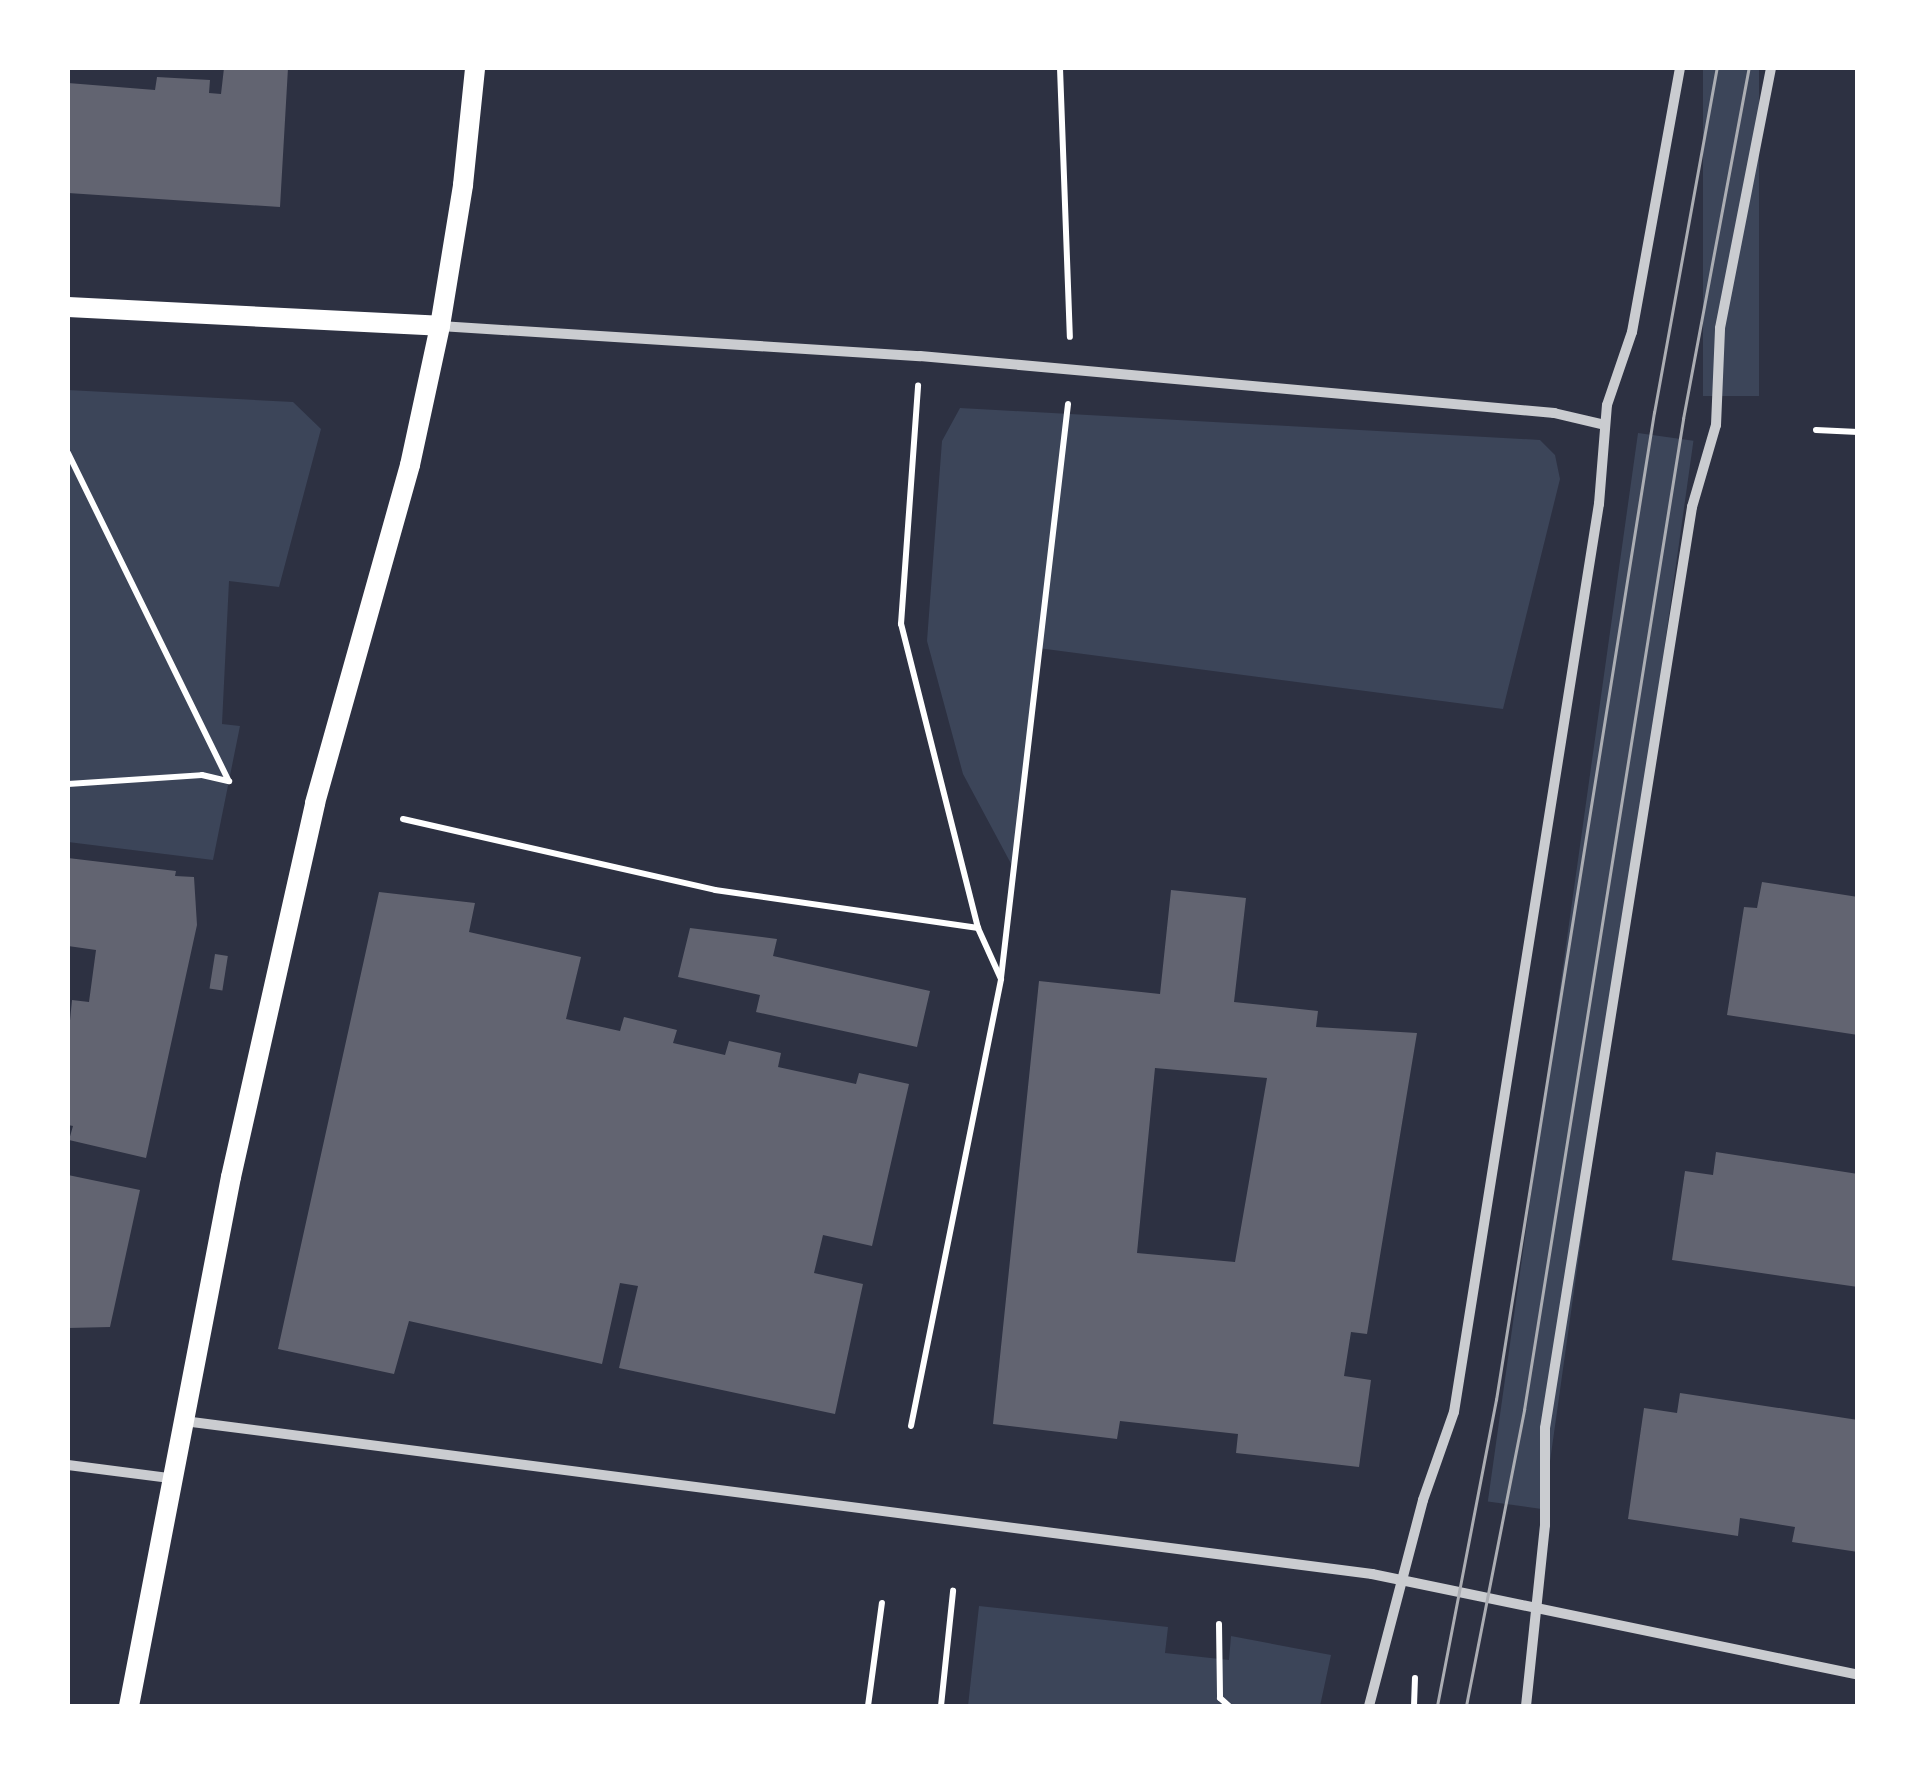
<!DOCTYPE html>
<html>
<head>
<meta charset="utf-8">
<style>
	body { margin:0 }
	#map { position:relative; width:1925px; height:1774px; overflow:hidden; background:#2d3142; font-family:"Public Sans",sans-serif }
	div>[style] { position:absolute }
	.green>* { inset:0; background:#3c4559; transform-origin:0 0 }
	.building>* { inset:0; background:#626471; transform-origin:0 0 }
	.path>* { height:6px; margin:-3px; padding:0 3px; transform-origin:3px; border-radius:3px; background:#fff }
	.minor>* { height:10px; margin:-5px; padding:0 5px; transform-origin:5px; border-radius:5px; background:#caccd0 }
	.secondary>* { height:20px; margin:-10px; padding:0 10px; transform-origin:10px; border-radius:10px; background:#fff }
	.tram>* { height:2.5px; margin:-1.25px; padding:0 1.25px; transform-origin:1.25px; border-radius:1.25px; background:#abadb3 }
	span { translate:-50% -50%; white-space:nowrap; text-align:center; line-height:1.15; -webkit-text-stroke:9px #fff; paint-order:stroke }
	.frame { position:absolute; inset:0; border:70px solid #fff; pointer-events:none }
</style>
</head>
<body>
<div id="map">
	<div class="green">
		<i style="left:1703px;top:68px;width:56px;height:328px"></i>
		<i style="clip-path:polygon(68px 390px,293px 402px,321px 429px,279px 587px,229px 581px,222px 724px,240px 726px,213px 860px,68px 842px)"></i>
		<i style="clip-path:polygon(960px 408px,1540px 440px,1555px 455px,1560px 479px,1503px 709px,1038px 648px,1016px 873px,963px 774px,927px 641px,942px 441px)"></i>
		<i style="left:1638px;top:433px;width:56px;height:1079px;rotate:8deg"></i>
		<i style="clip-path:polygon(979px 1606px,1168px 1627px,1165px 1653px,1229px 1660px,1231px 1636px,1331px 1655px,1320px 1706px,968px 1706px)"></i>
	</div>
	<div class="building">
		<i style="clip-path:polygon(224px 68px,288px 68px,280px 207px,68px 193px,68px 83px,155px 90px,157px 77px,210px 80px,209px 93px,221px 94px)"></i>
		<i style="clip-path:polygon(68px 858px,176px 871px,175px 876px,194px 877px,197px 925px,146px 1158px,69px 1140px,73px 1126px,68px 1125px,68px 1041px,72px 1000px,89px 1002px,96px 950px,68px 946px)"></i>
		<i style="clip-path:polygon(1762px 882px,1858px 897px,1858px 1035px,1727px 1015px,1744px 907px,1757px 908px)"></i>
		<i style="clip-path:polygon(evenodd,1171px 890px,1246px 898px,1234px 1002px,1318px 1011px,1316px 1027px,1417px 1033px,1367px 1334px,1351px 1332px,1344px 1376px,1371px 1380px,1359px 1467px,1236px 1453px,1238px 1434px,1120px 1421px,1117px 1439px,993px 1424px,1039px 981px,1160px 994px,1171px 890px,1155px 1068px,1267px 1078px,1235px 1262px,1137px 1253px,1155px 1068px)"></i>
		<i style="clip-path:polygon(379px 892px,475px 903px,469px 932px,581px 957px,566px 1019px,620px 1031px,624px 1017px,677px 1030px,673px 1043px,725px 1055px,729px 1041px,781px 1053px,778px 1067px,856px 1084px,859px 1073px,909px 1084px,872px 1246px,823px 1235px,814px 1273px,863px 1284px,835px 1414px,619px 1368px,638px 1286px,620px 1283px,602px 1364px,409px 1321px,394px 1374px,278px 1349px)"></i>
		<i style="clip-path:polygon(690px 928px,777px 939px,773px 956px,930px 991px,917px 1047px,756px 1012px,760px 995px,678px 977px)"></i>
		<i style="left:215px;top:954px;width:13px;height:35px;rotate:9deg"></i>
		<i style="clip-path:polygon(1716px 1152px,1858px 1174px,1858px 1287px,1672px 1260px,1685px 1171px,1713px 1175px)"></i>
		<i style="clip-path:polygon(68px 1175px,140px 1190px,110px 1327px,68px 1328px)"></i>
		<i style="clip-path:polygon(1680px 1393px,1858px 1420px,1858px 1552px,1792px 1542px,1795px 1527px,1740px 1518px,1738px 1536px,1628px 1519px,1644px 1408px,1677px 1413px)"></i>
	</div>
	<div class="path">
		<i style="left:1060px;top:68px;width:269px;rotate:87.9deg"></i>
		<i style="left:1816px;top:430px;width:42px;rotate:2.7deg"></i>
		<i style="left:68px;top:453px;width:365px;rotate:63.9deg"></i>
		<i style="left:68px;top:784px;width:134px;rotate:-3.8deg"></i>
		<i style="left:202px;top:775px;width:28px;rotate:13deg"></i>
		<i style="left:403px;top:819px;width:320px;rotate:12.8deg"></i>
		<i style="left:715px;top:890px;width:266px;rotate:8.2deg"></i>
		<i style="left:1001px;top:978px;width:578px;rotate:-83.34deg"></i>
		<i style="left:911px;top:1426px;width:456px;rotate:-78.6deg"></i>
		<i style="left:1001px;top:979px;width:56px;rotate:-114.3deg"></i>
		<i style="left:978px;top:928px;width:314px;rotate:-104.2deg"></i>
		<i style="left:901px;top:624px;width:239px;rotate:-85.9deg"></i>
		<i style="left:1219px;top:1624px;width:74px;rotate:89.2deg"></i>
		<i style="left:1220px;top:1698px;width:12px;rotate:42deg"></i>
		<i style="left:868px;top:1706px;width:104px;rotate:-82.3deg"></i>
		<i style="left:941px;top:1706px;width:116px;rotate:-84deg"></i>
		<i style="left:1414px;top:1706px;width:28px;rotate:-88deg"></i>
	</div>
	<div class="minor">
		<i style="left:440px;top:326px;width:481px;rotate:3.6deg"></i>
		<i style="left:920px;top:356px;width:637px;rotate:5.14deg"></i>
		<i style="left:1554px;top:413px;width:52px;rotate:13.2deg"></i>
		<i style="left:184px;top:1421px;width:1198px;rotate:7.34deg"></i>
		<i style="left:1372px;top:1574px;width:496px;rotate:11.7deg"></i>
		<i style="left:68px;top:1465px;width:103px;rotate:7.3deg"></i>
		<i style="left:1369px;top:1706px;width:213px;rotate:-75.3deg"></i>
		<i style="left:1423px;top:1500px;width:93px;rotate:-70.6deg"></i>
		<i style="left:1454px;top:1412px;width:920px;rotate:-80.93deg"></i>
		<i style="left:1599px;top:504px;width:99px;rotate:-85.4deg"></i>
		<i style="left:1607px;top:405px;width:77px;rotate:-71.1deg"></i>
		<i style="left:1632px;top:332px;width:268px;rotate:-79.7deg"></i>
		<i style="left:1526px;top:1706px;width:182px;rotate:-84deg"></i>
		<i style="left:1545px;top:1525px;width:97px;rotate:-90deg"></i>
		<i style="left:1545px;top:1428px;width:933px;rotate:-80.93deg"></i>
		<i style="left:1692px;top:507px;width:85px;rotate:-73.7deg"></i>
		<i style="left:1716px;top:425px;width:97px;rotate:-87.6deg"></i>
		<i style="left:1720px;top:328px;width:265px;rotate:-78.9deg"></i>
	</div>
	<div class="secondary">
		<i style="left:68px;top:307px;width:372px;rotate:2.9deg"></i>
		<i style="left:129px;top:1706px;width:539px;rotate:-79.09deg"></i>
		<i style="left:231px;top:1177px;width:383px;rotate:-77.3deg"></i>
		<i style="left:315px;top:803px;width:351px;rotate:-74.3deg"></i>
		<i style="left:410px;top:465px;width:142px;rotate:-77.8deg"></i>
		<i style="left:440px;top:326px;width:143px;rotate:-80.7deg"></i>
		<i style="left:463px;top:185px;width:118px;rotate:-84.1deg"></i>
	</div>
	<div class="tram">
		<i style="left:1437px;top:1706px;width:312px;rotate:-79.1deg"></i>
		<i style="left:1496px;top:1400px;width:1000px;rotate:-80.91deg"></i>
		<i style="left:1654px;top:413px;width:351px;rotate:-79.7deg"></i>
		<i style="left:1466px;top:1706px;width:302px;rotate:-78.9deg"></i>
		<i style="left:1524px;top:1410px;width:1004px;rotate:-80.88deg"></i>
		<i style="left:1683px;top:419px;width:357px;rotate:-79.4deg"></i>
	</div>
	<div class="frame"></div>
</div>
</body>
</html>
